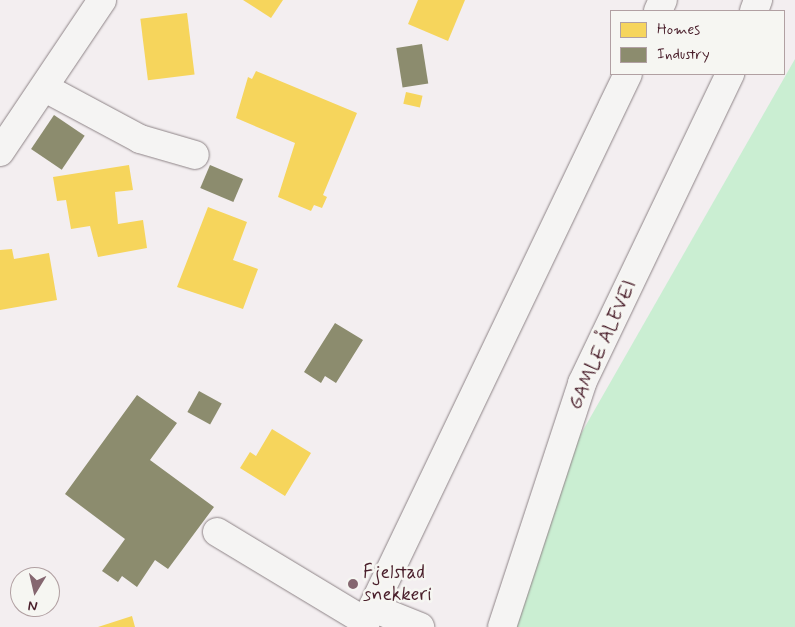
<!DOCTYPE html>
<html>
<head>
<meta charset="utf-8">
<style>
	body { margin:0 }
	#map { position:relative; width:795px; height:627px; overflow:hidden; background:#f3eef0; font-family:Mynerve,sans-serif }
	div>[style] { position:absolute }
	.green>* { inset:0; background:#caeed2 }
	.homes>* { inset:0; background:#f6d55c; transform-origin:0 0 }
	.industry>* { inset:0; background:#8c8c6e; transform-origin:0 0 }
	.roads { filter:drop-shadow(0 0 1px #8e8487) drop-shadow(0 0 1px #8e8487) }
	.minor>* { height:28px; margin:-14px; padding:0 14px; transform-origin:14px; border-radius:14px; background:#f5f4f3 }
	.major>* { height:28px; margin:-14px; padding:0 14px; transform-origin:14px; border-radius:14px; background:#f5f4f3 }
	.dots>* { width:14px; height:14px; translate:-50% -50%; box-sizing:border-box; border:2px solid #f6f6f2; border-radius:50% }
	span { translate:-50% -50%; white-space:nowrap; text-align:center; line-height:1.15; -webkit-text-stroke:5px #f6f6f2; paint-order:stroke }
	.street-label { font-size:19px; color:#4a1f2b }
	.poi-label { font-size:19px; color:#4a1f2b }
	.left { translate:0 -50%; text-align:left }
	.legend { position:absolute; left:610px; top:10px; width:175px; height:65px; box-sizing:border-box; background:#f6f6f2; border:1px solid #b1a0a2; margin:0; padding:6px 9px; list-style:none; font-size:15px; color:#4a1f2b }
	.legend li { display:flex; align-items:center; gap:10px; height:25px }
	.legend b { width:25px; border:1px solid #b1a0a2 }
	.north { position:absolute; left:10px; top:567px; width:50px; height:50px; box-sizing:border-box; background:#f6f6f2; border:1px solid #b1a0a2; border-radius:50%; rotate:189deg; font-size:14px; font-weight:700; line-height:20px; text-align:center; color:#4a1f2b }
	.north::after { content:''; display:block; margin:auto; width:18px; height:22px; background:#856770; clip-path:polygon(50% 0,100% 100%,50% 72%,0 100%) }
</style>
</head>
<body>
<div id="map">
	<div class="green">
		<i style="clip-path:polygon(795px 59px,795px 627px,510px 627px,570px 453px)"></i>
	</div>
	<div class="homes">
		<i style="clip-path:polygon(243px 0,283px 0,271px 18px)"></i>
		<i style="clip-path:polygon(418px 0,465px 0,448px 41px,408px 24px)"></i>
		<i style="left:187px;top:13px;width:62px;height:47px;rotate:83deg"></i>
		<i style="clip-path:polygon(256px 71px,357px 113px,323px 195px,327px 197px,322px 208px,314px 205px,311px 211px,278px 197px,295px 143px,236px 118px,248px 77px,252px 79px)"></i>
		<i style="left:406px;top:92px;width:17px;height:12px;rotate:13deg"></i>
		<i style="clip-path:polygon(129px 165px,133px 190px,115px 192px,118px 224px,143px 220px,147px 248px,98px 257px,90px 226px,71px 229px,66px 200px,57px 201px,53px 177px)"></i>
		<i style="clip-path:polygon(208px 207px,247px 222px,233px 260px,258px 269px,243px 309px,177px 287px)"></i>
		<i style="clip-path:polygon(12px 249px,14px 259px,49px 253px,57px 300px,0 310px,0 250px)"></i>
		<i style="clip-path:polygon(272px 429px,311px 453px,285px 496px,240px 468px,250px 452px,256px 456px)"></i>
		<i style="clip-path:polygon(132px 616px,135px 627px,98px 627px)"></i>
	</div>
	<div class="industry">
		<i style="left:422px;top:44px;width:40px;height:26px;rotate:81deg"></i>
		<i style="left:54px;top:115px;width:37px;height:41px;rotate:34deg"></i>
		<i style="left:210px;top:165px;width:36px;height:25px;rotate:23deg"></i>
		<i style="clip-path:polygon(335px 323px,363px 340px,336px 383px,325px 376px,321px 383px,304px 372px)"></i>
		<i style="left:199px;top:391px;width:26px;height:24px;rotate:29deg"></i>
		<i style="clip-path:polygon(137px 395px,177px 423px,150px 460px,214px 507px,168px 569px,155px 560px,137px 587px,122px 576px,118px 582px,102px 571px,125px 539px,65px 494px)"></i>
	</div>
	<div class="roads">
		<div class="minor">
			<i style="left:754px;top:11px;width:12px;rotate:-70deg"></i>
			<i style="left:45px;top:88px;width:108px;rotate:28.2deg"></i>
			<i style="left:140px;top:139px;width:57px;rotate:16.2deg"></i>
			<i style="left:0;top:152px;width:183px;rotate:-56.1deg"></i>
			<i style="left:217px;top:532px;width:174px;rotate:31.1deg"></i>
			<i style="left:373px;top:608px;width:51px;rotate:22deg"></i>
			<i style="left:502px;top:627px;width:257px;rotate:-71.8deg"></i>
			<i style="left:582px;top:383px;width:343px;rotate:-64.4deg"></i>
		</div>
		<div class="major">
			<i style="left:658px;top:11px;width:12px;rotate:-66deg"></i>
			<i style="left:363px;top:627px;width:613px;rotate:-64.4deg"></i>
		</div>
	</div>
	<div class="dots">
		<i style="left:353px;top:584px;background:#856770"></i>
	</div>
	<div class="street-label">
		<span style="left:603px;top:345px;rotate:-66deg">GAMLE ÅLEVEI</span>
	</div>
	<div class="poi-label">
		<span class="left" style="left:363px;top:584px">Fjelstad<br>snekkeri</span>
	</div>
	<ul class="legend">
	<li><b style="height:14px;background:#f6d55c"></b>Homes</li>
	<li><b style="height:14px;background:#8c8c6e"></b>Industry</li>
	</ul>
	<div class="north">N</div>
</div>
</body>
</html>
